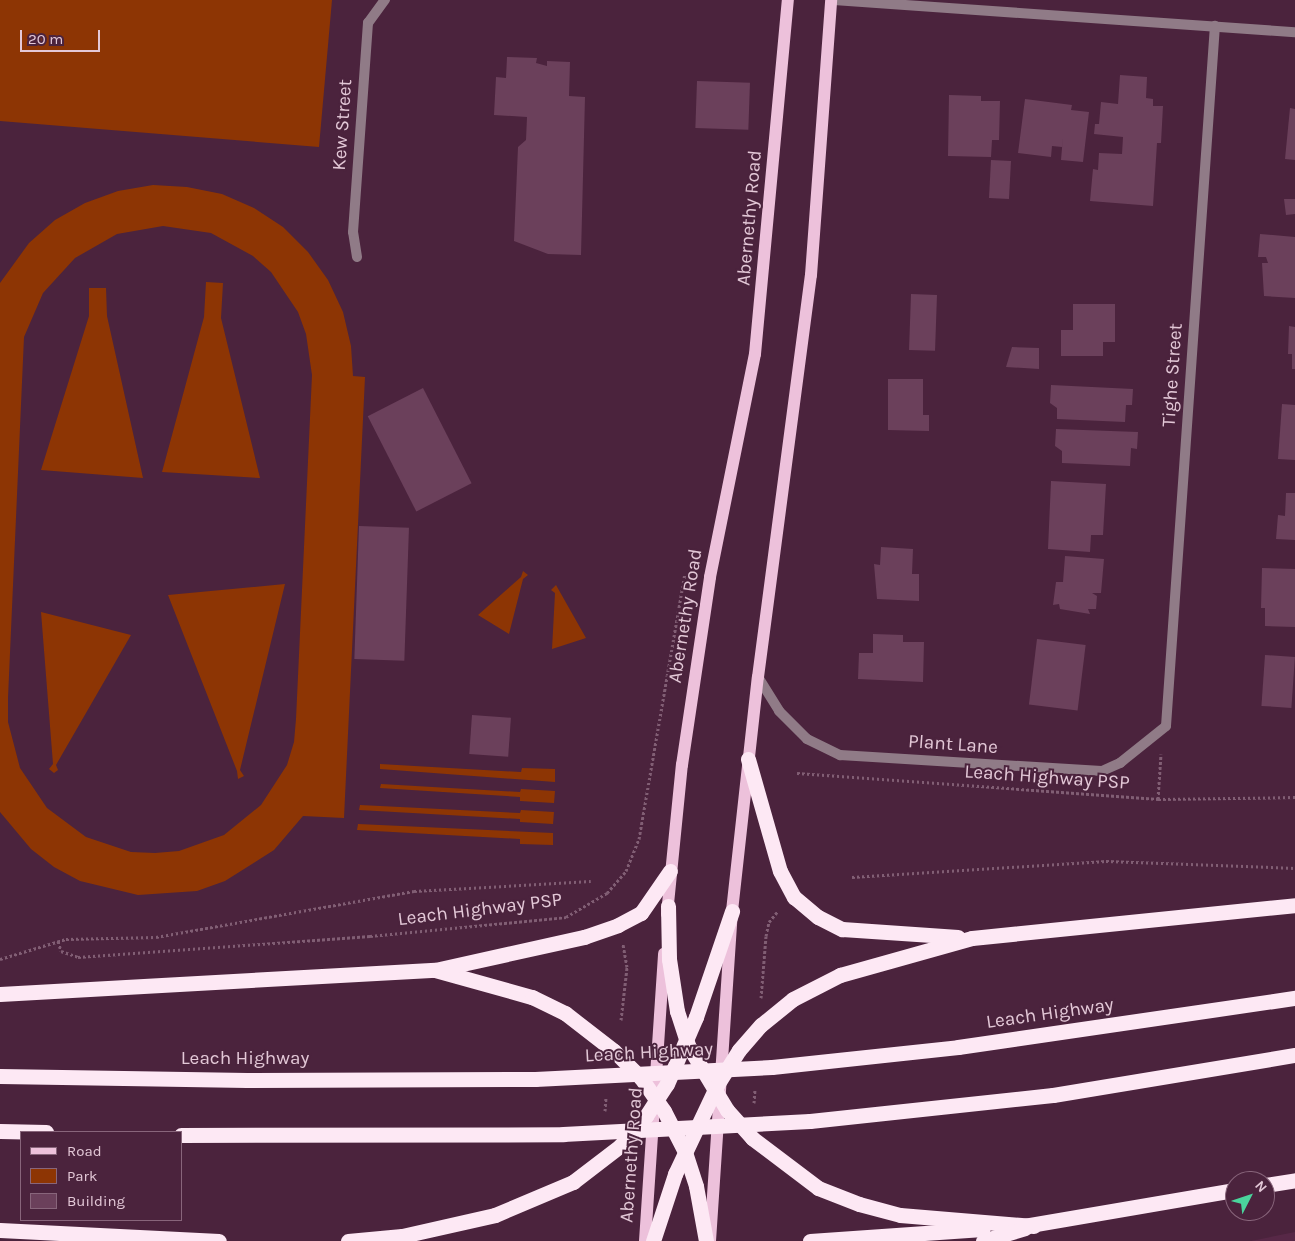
<!DOCTYPE html>
<html>
<head>
<meta charset="utf-8">
<style>
	body { margin:0 }
	#map { position:relative; width:1295px; height:1241px; overflow:hidden; background:#4b233d; font-family:Karla,sans-serif }
	div>[style] { position:absolute }
	.built>* { inset:0; background:#572847 }
	.green>* { inset:0; background:#8d3504 }
	.building>* { inset:0; background:#6b405b; transform-origin:0 0 }
	.path>* { height:3px; margin-top:-1.5px; transform-origin:0; background:repeating-linear-gradient(90deg,#815e74 0 2.5px,transparent 0 5px) }
	.service>* { height:10px; margin:-5px; padding:0 5px; transform-origin:5px; border-radius:5px; background:#907b87 }
	.minor>* { height:10px; margin:-5px; padding:0 5px; transform-origin:5px; border-radius:5px; background:#907b87 }
	.tertiary>* { height:10px; margin:-5px; padding:0 5px; transform-origin:5px; border-radius:5px; background:#907b87 }
	.primary>* { height:12px; margin:-6px; padding:0 6px; transform-origin:6px; border-radius:6px; background:#edc1db }
	.motorway>* { height:15px; margin:-7.5px; padding:0 7.5px; transform-origin:7.5px; border-radius:7.5px; background:#fde8f4 }
	span { translate:-50% -50%; white-space:nowrap; text-align:center; line-height:1.15; -webkit-text-stroke:4px #4b233d; paint-order:stroke }
	.street-label { font-size:19px; color:#e3c8d7 }
	.legend { position:absolute; left:20px; top:1131px; width:162px; height:90px; box-sizing:border-box; background:#4b233d; border:1px solid #88657b; margin:0; padding:6px 9px; list-style:none; font-size:15px; color:#e3c8d7 }
	.legend li { display:flex; align-items:center; gap:10px; height:25px }
	.legend b { width:25px; border:1px solid #88657b }
	.north { position:absolute; left:1225px; top:1171px; width:50px; height:50px; box-sizing:border-box; background:#4b233d; border:1px solid #88657b; border-radius:50%; rotate:49deg; font-size:14px; font-weight:700; line-height:20px; text-align:center; color:#e3c8d7 }
	.north::after { content:''; display:block; margin:auto; width:18px; height:22px; background:#4ad49c; clip-path:polygon(50% 0,100% 100%,50% 72%,0 100%) }
	.scale { position:absolute; left:20px; top:30px; width:80px; height:22px; box-sizing:border-box; border:2px solid #e3c8d7; border-top:0; padding-left:6px; font-size:15px; line-height:18px; white-space:nowrap; color:#e3c8d7; -webkit-text-stroke:4px #4b233d; paint-order:stroke }
</style>
</head>
<body>
<div id="map">
	<div class="built">
		<i style="clip-path:polygon(1295px 1232px,1295px 1241px,1251px 1241px)"></i>
	</div>
	<div class="green">
		<i style="clip-path:polygon(0 0,332px 0,319px 147px,0 121px)"></i>
		<i style="clip-path:polygon(evenodd,153px 185px,187px 187px,222px 194px,254px 208px,283px 227px,308px 252px,328px 280px,343px 312px,351px 346px,353px 376px,365px 377px,344px 818px,303px 816px,274px 850px,225px 881px,197px 891px,138px 895px,80px 881px,54px 867px,31px 849px,0 812px,0 283px,29px 243px,55px 220px,85px 203px,118px 191px,153px 185px,163px 226px,211px 233px,253px 256px,271px 272px,298px 312px,306px 334px,312px 375px,296px 719px,294px 742px,287px 765px,261px 805px,224px 835px,179px 851px,155px 853px,131px 852px,86px 837px,47px 808px,20px 768px,8px 722px,8px 698px,24px 337px,43px 293px,75px 258px,117px 234px,163px 226px)"></i>
		<i style="clip-path:polygon(206px 282px,223px 283px,221px 318px,260px 478px,162px 472px,204px 317px)"></i>
		<i style="clip-path:polygon(89px 288px,106px 288px,107px 316px,143px 478px,41px 470px,89px 316px)"></i>
		<i style="clip-path:polygon(523px 571px,528px 575px,523px 579px,509px 634px,478px 615px,521px 577px)"></i>
		<i style="clip-path:polygon(285px 584px,240px 770px,244px 776px,238px 779px,237px 771px,168px 595px)"></i>
		<i style="clip-path:polygon(556px 585px,586px 638px,552px 649px,555px 593px,551px 590px)"></i>
		<i style="clip-path:polygon(41px 612px,131px 635px,56px 765px,58px 770px,54px 773px,49px 769px,53px 764px)"></i>
		<i style="clip-path:polygon(380px 764px,521px 772px,522px 768px,555px 769px,555px 782px,380px 769px)"></i>
		<i style="clip-path:polygon(381px 784px,520px 792px,521px 789px,555px 791px,554px 803px,520px 801px,520px 797px,380px 788px)"></i>
		<i style="clip-path:polygon(360px 805px,520px 813px,521px 810px,554px 812px,553px 824px,520px 822px,520px 819px,359px 810px)"></i>
		<i style="clip-path:polygon(358px 824px,553px 833px,553px 845px,520px 844px,520px 839px,357px 830px)"></i>
	</div>
	<div class="building">
		<i style="clip-path:polygon(507px 57px,537px 58px,536px 63px,547px 66px,547px 61px,570px 62px,569px 96px,585px 97px,581px 255px,548px 254px,514px 241px,518px 147px,526px 140px,527px 117px,494px 115px,496px 77px,506px 78px)"></i>
		<i style="clip-path:polygon(1120px 75px,1147px 77px,1146px 98px,1153px 99px,1153px 106px,1163px 106px,1161px 143px,1157px 143px,1153px 206px,1090px 201px,1093px 169px,1098px 170px,1099px 153px,1122px 154px,1123px 137px,1094px 134px,1095px 124px,1099px 124px,1101px 102px,1118px 104px)"></i>
		<i style="left:697px;top:81px;width:53px;height:47px;rotate:2deg"></i>
		<i style="clip-path:polygon(949px 95px,981px 96px,981px 101px,1000px 101px,999px 140px,992px 140px,991px 157px,948px 156px)"></i>
		<i style="clip-path:polygon(1025px 99px,1072px 105px,1071px 110px,1089px 112px,1083px 162px,1061px 160px,1063px 136px,1062px 147px,1052px 146px,1051px 157px,1018px 153px)"></i>
		<i style="clip-path:polygon(1290px 108px,1295px 109px,1295px 160px,1285px 159px)"></i>
		<i style="left:991px;top:160px;width:20px;height:38px;rotate:3deg"></i>
		<i style="clip-path:polygon(1284px 199px,1295px 199px,1295px 214px,1286px 215px)"></i>
		<i style="clip-path:polygon(1260px 234px,1295px 237px,1295px 298px,1264px 296px,1262px 263px,1268px 263px,1266px 257px,1258px 257px)"></i>
		<i style="left:911px;top:294px;width:26px;height:56px;rotate:2deg"></i>
		<i style="clip-path:polygon(1073px 304px,1115px 304px,1115px 342px,1103px 342px,1103px 356px,1061px 356px,1061px 330px,1073px 330px)"></i>
		<i style="clip-path:polygon(1289px 326px,1295px 327px,1295px 369px,1292px 369px,1292px 354px,1288px 354px)"></i>
		<i style="clip-path:polygon(1012px 347px,1039px 348px,1039px 369px,1006px 367px)"></i>
		<i style="clip-path:polygon(888px 379px,923px 379px,923px 415px,929px 415px,929px 431px,888px 430px)"></i>
		<i style="clip-path:polygon(1051px 385px,1133px 389px,1132px 405px,1126px 405px,1125px 422px,1057px 419px,1057px 408px,1050px 403px)"></i>
		<i style="left:423px;top:388px;width:107px;height:62px;rotate:63deg"></i>
		<i style="clip-path:polygon(1282px 404px,1295px 405px,1295px 460px,1278px 459px)"></i>
		<i style="clip-path:polygon(1056px 429px,1138px 432px,1137px 449px,1131px 448px,1130px 466px,1062px 463px,1062px 451px,1055px 446px)"></i>
		<i style="clip-path:polygon(1051px 481px,1106px 484px,1103px 535px,1091px 535px,1090px 552px,1048px 549px)"></i>
		<i style="clip-path:polygon(1286px 493px,1295px 493px,1295px 540px,1276px 539px,1278px 515px,1285px 516px)"></i>
		<i style="left:359px;top:526px;width:50px;height:133px;rotate:2deg"></i>
		<i style="clip-path:polygon(881px 547px,913px 549px,912px 574px,919px 574px,919px 601px,877px 599px,874px 564px,880px 565px)"></i>
		<i style="clip-path:polygon(1065px 556px,1104px 559px,1101px 593px,1092px 593px,1097px 596px,1096px 609px,1088px 609px,1090px 614px,1060px 609px,1059px 604px,1053px 605px,1056px 582px,1063px 582px)"></i>
		<i style="clip-path:polygon(1262px 568px,1295px 569px,1295px 627px,1265px 626px,1265px 608px,1261px 608px)"></i>
		<i style="clip-path:polygon(873px 634px,903px 635px,903px 642px,924px 642px,923px 682px,858px 679px,859px 653px,873px 653px)"></i>
		<i style="left:1037px;top:639px;width:49px;height:66px;rotate:7deg"></i>
		<i style="left:1265px;top:655px;width:30px;height:51px;rotate:4deg"></i>
		<i style="left:472px;top:715px;width:39px;height:39px;rotate:4deg"></i>
	</div>
	<div class="path">
		<i style="left:797px;top:773px;width:362px;rotate:4.1deg"></i>
		<i style="left:1158px;top:799px;width:137px;rotate:-0.8deg"></i>
		<i style="left:1158px;top:799px;width:45px;rotate:-86.2deg"></i>
		<i style="left:852px;top:877px;width:255px;rotate:-3.6deg"></i>
		<i style="left:1106px;top:861px;width:189px;rotate:2.1deg"></i>
		<i style="left:58px;top:941px;width:10px;rotate:73deg"></i>
		<i style="left:61px;top:951px;width:18px;rotate:19deg"></i>
		<i style="left:78px;top:957px;width:293px;rotate:-4.1deg"></i>
		<i style="left:370px;top:936px;width:197px;rotate:-5.5deg"></i>
		<i style="left:566px;top:917px;width:48px;rotate:-30.3deg"></i>
		<i style="left:607px;top:893px;width:29px;rotate:-49deg"></i>
		<i style="left:626px;top:871px;width:35px;rotate:-68deg"></i>
		<i style="left:639px;top:839px;width:269px;rotate:-80.2deg"></i>
		<i style="left:0;top:959px;width:69px;rotate:-16.9deg"></i>
		<i style="left:66px;top:939px;width:90px;rotate:-1.3deg"></i>
		<i style="left:156px;top:937px;width:262px;rotate:-10.1deg"></i>
		<i style="left:414px;top:891px;width:177px;rotate:-3.2deg"></i>
		<i style="left:761px;top:998px;width:62px;rotate:-85.4deg"></i>
		<i style="left:766px;top:936px;width:14px;rotate:-78deg"></i>
		<i style="left:769px;top:922px;width:13px;rotate:-51deg"></i>
		<i style="left:621px;top:1020px;width:53px;rotate:-83.5deg"></i>
		<i style="left:627px;top:967px;width:23px;rotate:-100deg"></i>
		<i style="left:754px;top:1103px;width:14px;rotate:-86deg"></i>
		<i style="left:605px;top:1111px;width:14px;rotate:-86deg"></i>
	</div>
	<div class="service">
		<i style="left:357px;top:257px;width:25px;rotate:-99deg"></i>
		<i style="left:353px;top:232px;width:210px;rotate:-85.9deg"></i>
		<i style="left:368px;top:23px;width:29px;rotate:-54deg"></i>
	</div>
	<div class="minor">
		<i style="left:758px;top:677px;width:40px;rotate:58deg"></i>
		<i style="left:779px;top:711px;width:40px;rotate:45deg"></i>
		<i style="left:807px;top:739px;width:37px;rotate:26deg"></i>
		<i style="left:840px;top:755px;width:262px;rotate:3.5deg"></i>
		<i style="left:1102px;top:771px;width:20px;rotate:-24deg"></i>
		<i style="left:1120px;top:763px;width:59px;rotate:-38.8deg"></i>
		<i style="left:1166px;top:726px;width:702px;rotate:-86deg"></i>
	</div>
	<div class="tertiary">
		<i style="left:834px;top:0;width:462px;rotate:4deg"></i>
	</div>
	<div class="primary">
		<i style="left:667px;top:914px;width:150px;rotate:-84.3deg"></i>
		<i style="left:682px;top:765px;width:190px;rotate:-81.5deg"></i>
		<i style="left:710px;top:577px;width:227px;rotate:-78.6deg"></i>
		<i style="left:755px;top:354px;width:356px;rotate:-84.7deg"></i>
		<i style="left:645px;top:1241px;width:288px;rotate:-86.2deg"></i>
		<i style="left:710px;top:1241px;width:331px;rotate:-86.2deg"></i>
		<i style="left:732px;top:911px;width:235px;rotate:-83.7deg"></i>
		<i style="left:758px;top:677px;width:405px;rotate:-82.5deg"></i>
		<i style="left:811px;top:275px;width:276px;rotate:-85.8deg"></i>
	</div>
	<div class="motorway">
		<i style="left:748px;top:759px;width:116px;rotate:74.1deg"></i>
		<i style="left:780px;top:871px;width:30px;rotate:62deg"></i>
		<i style="left:794px;top:897px;width:31px;rotate:40deg"></i>
		<i style="left:818px;top:917px;width:27px;rotate:27deg"></i>
		<i style="left:842px;top:929px;width:116px;rotate:3.9deg"></i>
		<i style="left:668px;top:906px;width:53px;rotate:88.9deg"></i>
		<i style="left:669px;top:959px;width:53px;rotate:81.3deg"></i>
		<i style="left:677px;top:1011px;width:38px;rotate:72deg"></i>
		<i style="left:689px;top:1047px;width:74px;rotate:58.9deg"></i>
		<i style="left:727px;top:1110px;width:38px;rotate:48deg"></i>
		<i style="left:752px;top:1138px;width:83px;rotate:37.1deg"></i>
		<i style="left:818px;top:1188px;width:44px;rotate:21.3deg"></i>
		<i style="left:859px;top:1204px;width:42px;rotate:15deg"></i>
		<i style="left:900px;top:1215px;width:134px;rotate:4.7deg"></i>
		<i style="left:435px;top:970px;width:101px;rotate:15.6deg"></i>
		<i style="left:532px;top:997px;width:37px;rotate:26deg"></i>
		<i style="left:565px;top:1013px;width:62px;rotate:37.8deg"></i>
		<i style="left:614px;top:1051px;width:38px;rotate:45deg"></i>
		<i style="left:641px;top:1078px;width:40px;rotate:55.1deg"></i>
		<i style="left:664px;top:1111px;width:46px;rotate:62.9deg"></i>
		<i style="left:685px;top:1152px;width:36px;rotate:72deg"></i>
		<i style="left:696px;top:1186px;width:56px;rotate:79.7deg"></i>
		<i style="left:0;top:994px;width:436px;rotate:-3.2deg"></i>
		<i style="left:435px;top:970px;width:153px;rotate:-12.5deg"></i>
		<i style="left:584px;top:937px;width:36px;rotate:-19deg"></i>
		<i style="left:618px;top:925px;width:26px;rotate:-28deg"></i>
		<i style="left:641px;top:913px;width:51px;rotate:-55.4deg"></i>
		<i style="left:0;top:1076px;width:247px;rotate:0.9deg"></i>
		<i style="left:247px;top:1080px;width:288px;rotate:-0.2deg"></i>
		<i style="left:535px;top:1079px;width:237px;rotate:-2.9deg"></i>
		<i style="left:772px;top:1067px;width:187px;rotate:-6.1deg"></i>
		<i style="left:958px;top:1047px;width:341px;rotate:-8.3deg"></i>
		<i style="left:0;top:1131px;width:46px;rotate:1.2deg"></i>
		<i style="left:181px;top:1135px;width:382px;rotate:-0.1deg"></i>
		<i style="left:563px;top:1134px;width:247px;rotate:-3deg"></i>
		<i style="left:810px;top:1121px;width:244px;rotate:-6.1deg"></i>
		<i style="left:1053px;top:1095px;width:245px;rotate:-9.4deg"></i>
		<i style="left:1265px;top:1185px;width:30px;rotate:-9deg"></i>
		<i style="left:1024px;top:1226px;width:214px;rotate:-9.7deg"></i>
		<i style="left:0;top:1230px;width:219px;rotate:2.9deg"></i>
		<i style="left:348px;top:1241px;width:54px;rotate:-5.3deg"></i>
		<i style="left:402px;top:1236px;width:95px;rotate:-12.7deg"></i>
		<i style="left:495px;top:1215px;width:85px;rotate:-22.9deg"></i>
		<i style="left:573px;top:1182px;width:59px;rotate:-37.5deg"></i>
		<i style="left:620px;top:1146px;width:40px;rotate:-49deg"></i>
		<i style="left:646px;top:1116px;width:38px;rotate:-57deg"></i>
		<i style="left:667px;top:1084px;width:73px;rotate:-66.6deg"></i>
		<i style="left:696px;top:1017px;width:112px;rotate:-71.2deg"></i>
		<i style="left:653px;top:1241px;width:71px;rotate:-71.8deg"></i>
		<i style="left:675px;top:1174px;width:98px;rotate:-64.7deg"></i>
		<i style="left:717px;top:1085px;width:41px;rotate:-57.8deg"></i>
		<i style="left:739px;top:1050px;width:33px;rotate:-49deg"></i>
		<i style="left:761px;top:1025px;width:41px;rotate:-39.1deg"></i>
		<i style="left:793px;top:999px;width:53px;rotate:-27.1deg"></i>
		<i style="left:840px;top:975px;width:137px;rotate:-15.7deg"></i>
		<i style="left:972px;top:938px;width:325px;rotate:-5.8deg"></i>
		<i style="left:810px;top:1241px;width:173px;rotate:-4deg"></i>
		<i style="left:983px;top:1241px;width:44px;rotate:-17.2deg"></i>
	</div>
	<div class="street-label">
		<span style="left:343px;top:125px;rotate:-86deg">Kew Street</span>
		<span style="left:750px;top:218px;rotate:-85deg">Abernethy Road</span>
		<span style="left:1173px;top:375px;rotate:-86deg">Tighe Street</span>
		<span style="left:686px;top:616px;rotate:-81deg">Abernethy Road</span>
		<span style="left:953px;top:745px;rotate:4deg">Plant Lane</span>
		<span style="left:1047px;top:778px;rotate:4deg">Leach Highway PSP</span>
		<span style="left:480px;top:910px;rotate:-7deg">Leach Highway PSP</span>
		<span style="left:1050px;top:1014px;rotate:-8deg">Leach Highway</span>
		<span style="left:649px;top:1053px;rotate:-3deg">Leach Highway</span>
		<span style="left:245px;top:1059px">Leach Highway</span>
		<span style="left:632px;top:1155px;rotate:-86deg">Abernethy Road</span>
	</div>
	<ul class="legend">
	<li><b style="height:6px;background:#edc1db"></b>Road</li>
	<li><b style="height:14px;background:#8d3504"></b>Park</li>
	<li><b style="height:14px;background:#6b405b"></b>Building</li>
	</ul>
	<div class="north">N</div>
	<div class="scale">20 m</div>
</div>
</body>
</html>
